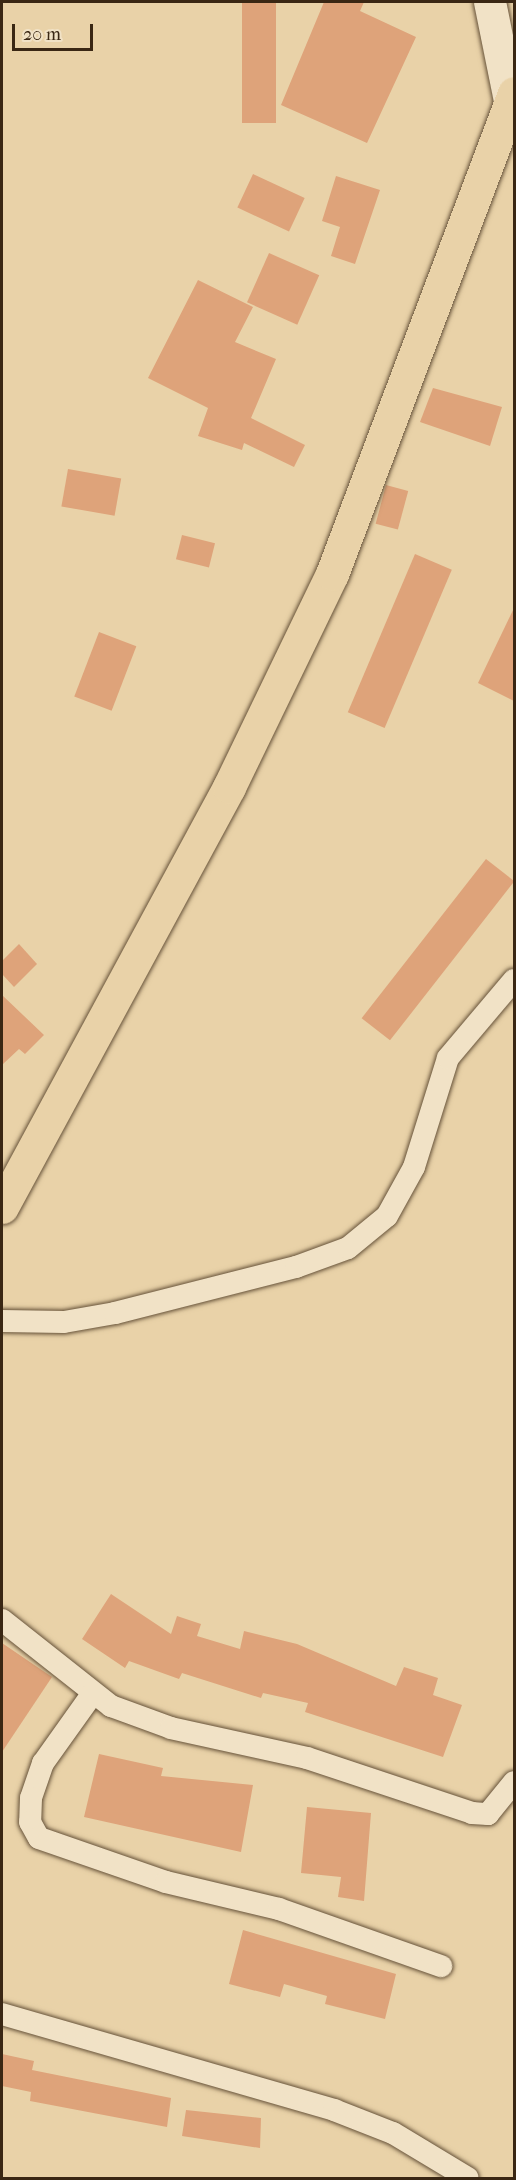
<!DOCTYPE html>
<html>
<head>
<meta charset="utf-8">
<style>
	body { margin:0 }
	#map { position:relative; width:516px; height:2180px; overflow:hidden; background:#e9d2a8; font-family:"IM FELL French Canon",serif }
	div>[style] { position:absolute }
	.building>* { inset:0; background:#dea37a; transform-origin:0 0 }
	.roads { filter:drop-shadow(0 0 2px #665239) drop-shadow(0 0 2px #665239) }
	.minor>* { height:22px; margin:-11px; padding:0 11px; transform-origin:11px; border-radius:11px; background:#f1e2c6 }
	.secondary>* { height:32px; margin:-16px; padding:0 16px; transform-origin:16px; border-radius:16px; background:#f1e2c6 }
	.primary>* { height:33px; margin:-16.5px; padding:0 16.5px; transform-origin:16.5px; border-radius:16.5px; background:#e9d2a8 }
	span { translate:-50% -50%; white-space:nowrap; text-align:center; line-height:1.15; -webkit-text-stroke:6px #f1e2c6; paint-order:stroke }
	.frame { position:absolute; inset:0; border:3px solid #3a2714; pointer-events:none }
	.scale { position:absolute; left:12px; top:24px; width:81px; height:27px; box-sizing:border-box; border:3px solid #3a2714; border-top:0; padding-left:8px; font-size:18px; line-height:21px; white-space:nowrap; color:#3a2714; -webkit-text-stroke:4px #f1e2c6; paint-order:stroke }
</style>
</head>
<body>
<div id="map">
	<div class="building">
		<i style="left:242px;top:2px;width:34px;height:121px"></i>
		<i style="clip-path:polygon(324px 2px,364px 2px,360px 11px,416px 37px,367px 143px,281px 105px)"></i>
		<i style="left:253px;top:174px;width:57px;height:37px;rotate:25deg"></i>
		<i style="clip-path:polygon(336px 176px,380px 190px,355px 264px,331px 256px,340px 227px,322px 221px)"></i>
		<i style="left:269px;top:253px;width:55px;height:54px;rotate:24deg"></i>
		<i style="clip-path:polygon(198px 280px,253px 307px,235px 342px,276px 359px,251px 418px,305px 445px,294px 467px,244px 443px,242px 450px,198px 436px,208px 408px,148px 378px)"></i>
		<i style="clip-path:polygon(433px 388px,502px 407px,490px 446px,420px 422px)"></i>
		<i style="left:68px;top:469px;width:54px;height:38px;rotate:10deg"></i>
		<i style="left:386px;top:485px;width:23px;height:40px;rotate:15deg"></i>
		<i style="left:182px;top:535px;width:34px;height:25px;rotate:14deg"></i>
		<i style="left:415px;top:554px;width:40px;height:172px;rotate:23deg"></i>
		<i style="clip-path:polygon(514px 608px,514px 701px,478px 683px)"></i>
		<i style="left:99px;top:632px;width:40px;height:69px;rotate:21deg"></i>
		<i style="left:486px;top:859px;width:36px;height:202px;rotate:38deg"></i>
		<i style="clip-path:polygon(19px 944px,37px 964px,14px 987px,2px 974px,2px 961px)"></i>
		<i style="clip-path:polygon(2px 995px,44px 1035px,25px 1054px,19px 1049px,2px 1065px)"></i>
		<i style="clip-path:polygon(111px 1594px,171px 1634px,177px 1616px,201px 1624px,197px 1636px,240px 1649px,244px 1631px,297px 1644px,396px 1686px,404px 1667px,438px 1678px,433px 1695px,462px 1705px,443px 1757px,305px 1712px,308px 1703px,263px 1693px,261px 1698px,182px 1673px,179px 1679px,129px 1661px,125px 1668px,82px 1639px)"></i>
		<i style="clip-path:polygon(2px 1643px,52px 1677px,2px 1752px)"></i>
		<i style="clip-path:polygon(99px 1754px,163px 1768px,161px 1776px,253px 1785px,241px 1852px,84px 1817px)"></i>
		<i style="clip-path:polygon(307px 1807px,371px 1813px,364px 1901px,338px 1897px,341px 1877px,301px 1873px)"></i>
		<i style="clip-path:polygon(243px 1930px,396px 1974px,385px 2019px,325px 2004px,327px 1996px,284px 1984px,280px 1997px,229px 1984px)"></i>
		<i style="clip-path:polygon(2px 2054px,34px 2061px,32px 2070px,171px 2098px,167px 2127px,30px 2101px,31px 2092px,2px 2086px)"></i>
		<i style="clip-path:polygon(186px 2110px,261px 2118px,260px 2148px,182px 2136px)"></i>
	</div>
	<div class="roads">
		<div class="minor">
			<i style="left:2px;top:1321px;width:62px;rotate:0.9deg"></i>
			<i style="left:64px;top:1322px;width:52px;rotate:-10deg"></i>
			<i style="left:115px;top:1313px;width:187px;rotate:-14.3deg"></i>
			<i style="left:296px;top:1267px;width:55px;rotate:-20.1deg"></i>
			<i style="left:348px;top:1248px;width:50px;rotate:-39.4deg"></i>
			<i style="left:387px;top:1216px;width:56px;rotate:-61.1deg"></i>
			<i style="left:414px;top:1167px;width:114px;rotate:-72.7deg"></i>
			<i style="left:448px;top:1058px;width:102px;rotate:-49.8deg"></i>
			<i style="left:2px;top:1620px;width:139px;rotate:38.3deg"></i>
			<i style="left:111px;top:1706px;width:64px;rotate:20.1deg"></i>
			<i style="left:171px;top:1728px;width:139px;rotate:12.4deg"></i>
			<i style="left:307px;top:1758px;width:174px;rotate:18.4deg"></i>
			<i style="left:472px;top:1813px;width:16px;rotate:4deg"></i>
			<i style="left:488px;top:1814px;width:41px;rotate:-50.9deg"></i>
			<i style="left:93px;top:1693px;width:86px;rotate:125.5deg"></i>
			<i style="left:43px;top:1763px;width:37px;rotate:109deg"></i>
			<i style="left:31px;top:1798px;width:24px;rotate:92deg"></i>
			<i style="left:30px;top:1822px;width:18px;rotate:61deg"></i>
			<i style="left:39px;top:1838px;width:134px;rotate:19.1deg"></i>
			<i style="left:166px;top:1882px;width:116px;rotate:13.4deg"></i>
			<i style="left:279px;top:1909px;width:172px;rotate:19.4deg"></i>
			<i style="left:2px;top:2014px;width:346px;rotate:16.1deg"></i>
			<i style="left:334px;top:2110px;width:63px;rotate:21.3deg"></i>
			<i style="left:393px;top:2133px;width:87px;rotate:31deg"></i>
		</div>
		<div class="secondary">
			<i style="left:490px;top:2px;width:101px;rotate:78.6deg"></i>
		</div>
		<div class="primary">
			<i style="left:2px;top:1207px;width:477px;rotate:-61.6deg"></i>
			<i style="left:229px;top:787px;width:237px;rotate:-64.2deg"></i>
			<i style="left:332px;top:574px;width:514px;rotate:-69.27deg"></i>
		</div>
	</div>
	<div class="frame"></div>
	<div class="scale">20 m</div>
</div>
</body>
</html>
